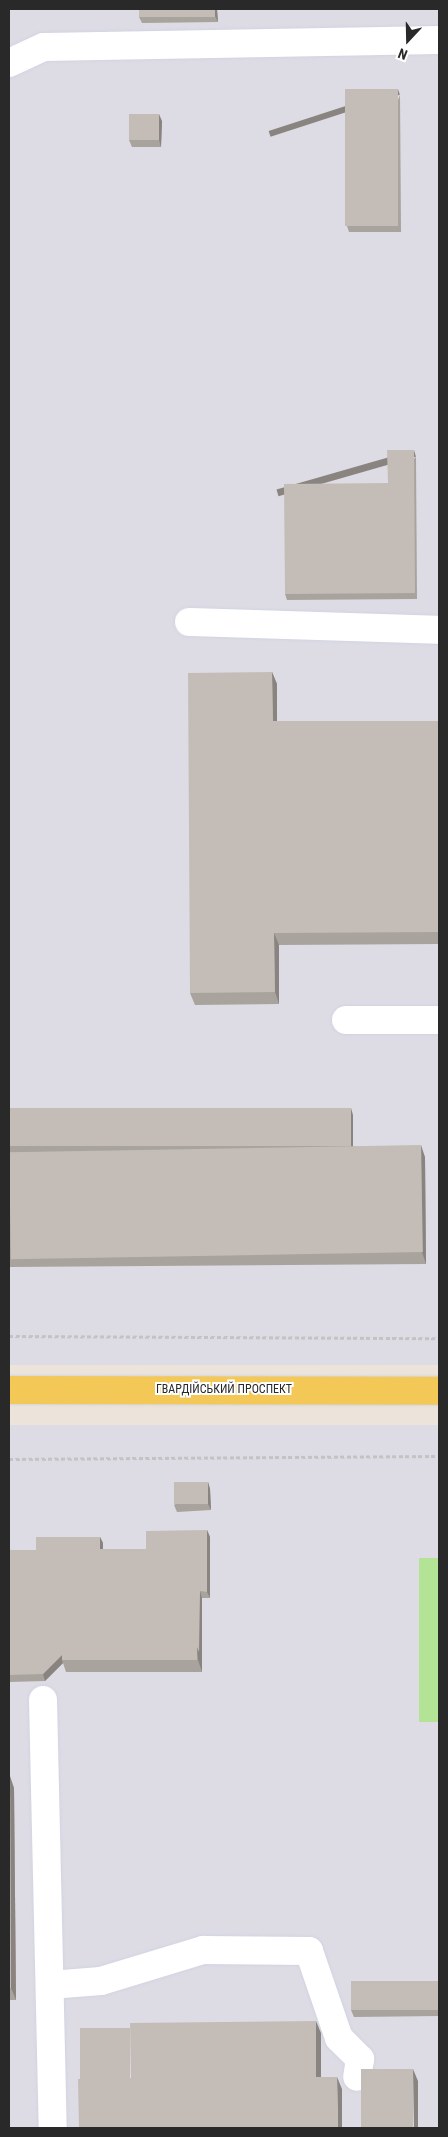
<!DOCTYPE html>
<html>
<head>
<meta charset="utf-8">
<style>
	body { margin:0 }
	#map { position:relative; width:448px; height:2137px; overflow:hidden; background:#ece3da; font-family:"Roboto Condensed",sans-serif }
	div>[style] { position:absolute }
	.industrial>* { inset:0; background:#dddbe4; transform-origin:0 0 }
	.green>* { inset:0; background:#b3e495; transform-origin:0 0 }
	.path>* { height:3px; margin-top:-1.5px; transform-origin:0; background:repeating-linear-gradient(90deg,#c3c3c3 0 4px,transparent 0 6.5px) }
	.roads { filter:drop-shadow(0 0 1px #cfd4e2) drop-shadow(0 0 1px #cfd4e2) }
	.minor>* { height:28px; margin:-14px; padding:0 14px; transform-origin:14px; border-radius:14px; background:#fff }
	.major>* { height:28px; margin:-14px; padding:0 14px; transform-origin:14px; border-radius:14px; background:#f3c857 }
	.wall>* { inset:0; background:#a9a39d }
	.shaded-wall>* { inset:0; background:#898480; transform-origin:0 0 }
	.building>* { inset:0; background:#c4bdb7; transform-origin:0 0 }
	span { translate:-50% -50%; white-space:nowrap; text-align:center; line-height:1.15; -webkit-text-stroke:4px #fff; paint-order:stroke }
	.street-label { font-size:12px; color:#292929 }
	.frame { position:absolute; inset:0; border:10px solid #292929; pointer-events:none }
	.north { position:absolute; left:383px; top:15px; width:50px; height:50px; -webkit-text-stroke:4px #fff; paint-order:stroke; rotate:201deg; font-size:14px; font-weight:700; line-height:20px; text-align:center; color:#292929 }
	.north::after { content:''; display:block; margin:auto; width:18px; height:22px; background:#292929; clip-path:polygon(50% 0,100% 100%,50% 72%,0 100%) }
</style>
</head>
<body>
<div id="map">
	<div class="industrial">
		<i style="left:9px;top:9px;width:430px;height:1356px"></i>
		<i style="left:439px;top:1425px;width:703px;height:430px;rotate:90deg"></i>
	</div>
	<div class="green">
		<i style="left:419px;top:1558px;width:20px;height:164px"></i>
	</div>
	<div class="path">
		<i style="left:9px;top:1336px;width:430px;rotate:0.3deg"></i>
		<i style="left:9px;top:1459px;width:430px;rotate:-0.4deg"></i>
	</div>
	<div class="roads">
		<div class="minor">
			<i style="left:9px;top:63px;width:38px;rotate:-25deg"></i>
			<i style="left:44px;top:47px;width:395px;rotate:-1deg"></i>
			<i style="left:189px;top:622px;width:250px;rotate:1.8deg"></i>
			<i style="left:346px;top:1020px;width:93px"></i>
			<i style="left:43px;top:1700px;width:428px;rotate:88.7deg"></i>
			<i style="left:50px;top:1985px;width:51px;rotate:-4.5deg"></i>
			<i style="left:101px;top:1981px;width:107px;rotate:-16.9deg"></i>
			<i style="left:203px;top:1950px;width:106px;rotate:0.5deg"></i>
			<i style="left:309px;top:1951px;width:92px;rotate:71deg"></i>
			<i style="left:339px;top:2038px;width:30px;rotate:45deg"></i>
			<i style="left:360px;top:2059px;width:18px;rotate:99deg"></i>
		</div>
		<div class="major">
			<i style="left:9px;top:1390px;width:430px;rotate:0.1deg"></i>
		</div>
	</div>
	<div class="wall">
		<i style="clip-path:polygon(217px 9px,218px 22px,142px 23px,139px 17px)"></i>
		<i style="clip-path:polygon(400px 95px,401px 232px,349px 232px,347px 226px)"></i>
		<i style="clip-path:polygon(162px 121px,161px 147px,132px 147px,129px 140px)"></i>
		<i style="clip-path:polygon(416px 457px,417px 599px,287px 600px,285px 594px,388px 483px)"></i>
		<i style="clip-path:polygon(272px 672px,277px 684px,277px 721px,439px 721px,439px 944px,279px 945px,279px 1004px,195px 1005px,190px 993px)"></i>
		<i style="clip-path:polygon(9px 1110px,353px 1115px,353px 1146px,425px 1157px,426px 1264px,9px 1267px)"></i>
		<i style="clip-path:polygon(208px 1482px,210px 1489px,211px 1510px,177px 1512px,174px 1505px)"></i>
		<i style="clip-path:polygon(207px 1530px,210px 1537px,210px 1598px,202px 1598px,202px 1672px,66px 1672px,63px 1663px,45px 1681px,9px 1682px,9px 1550px,36px 1550px,100px 1537px,103px 1543px,103px 1549px,146px 1549px)"></i>
		<i style="clip-path:polygon(9px 1776px,14px 1788px,16px 2000px,9px 2000px)"></i>
		<i style="clip-path:polygon(439px 1981px,439px 2016px,354px 2017px,351px 2010px)"></i>
	</div>
	<div class="shaded-wall">
		<i style="clip-path:polygon(215px 9px,217px 9px,218px 22px,215px 16px)"></i>
		<i style="left:398px;top:89px;width:6px;height:136px;rotate:72deg"></i>
		<i style="clip-path:polygon(159px 114px,162px 121px,161px 147px,159px 140px)"></i>
		<i style="left:414px;top:450px;width:7px;height:143px;rotate:74deg"></i>
		<i style="clip-path:polygon(272px 672px,277px 684px,277px 733px,273px 721px)"></i>
		<i style="clip-path:polygon(274px 933px,279px 945px,279px 1004px,275px 992px)"></i>
		<i style="clip-path:polygon(351px 1108px,353px 1115px,353px 1158px,351px 1151px)"></i>
		<i style="clip-path:polygon(421px 1145px,425px 1157px,426px 1264px,422px 1252px)"></i>
		<i style="clip-path:polygon(208px 1482px,210px 1489px,211px 1510px,208px 1504px)"></i>
		<i style="clip-path:polygon(207px 1530px,210px 1537px,210px 1598px,207px 1592px)"></i>
		<i style="clip-path:polygon(100px 1537px,103px 1543px,103px 1555px,100px 1549px)"></i>
		<i style="clip-path:polygon(200px 1591px,202px 1598px,202px 1672px,198px 1660px,197px 1647px)"></i>
		<i style="clip-path:polygon(64px 1653px,62px 1660px,63px 1663px,45px 1681px,43px 1674px)"></i>
		<i style="clip-path:polygon(10px 1776px,14px 1788px,16px 2000px,11px 1988px)"></i>
		<i style="clip-path:polygon(316px 2021px,321px 2033px,321px 2089px,316px 2077px)"></i>
		<i style="clip-path:polygon(413px 2069px,418px 2081px,418px 2128px,414px 2128px)"></i>
		<i style="clip-path:polygon(337px 2077px,342px 2089px,342px 2128px,338px 2128px)"></i>
	</div>
	<div class="building">
		<i style="left:139px;top:9px;width:76px;height:8px"></i>
		<i style="left:345px;top:89px;width:53px;height:137px"></i>
		<i style="left:129px;top:114px;width:30px;height:26px"></i>
		<i style="clip-path:polygon(387px 450px,414px 450px,415px 593px,285px 594px,284px 484px,388px 483px)"></i>
		<i style="clip-path:polygon(272px 672px,273px 721px,439px 721px,439px 932px,274px 933px,275px 992px,190px 993px,188px 673px)"></i>
		<i style="left:351px;top:1108px;width:38px;height:342px;rotate:90deg"></i>
		<i style="left:421px;top:1145px;width:107px;height:412px;rotate:89deg"></i>
		<i style="left:208px;top:1482px;width:22px;height:34px;rotate:90deg"></i>
		<i style="clip-path:polygon(207px 1530px,207px 1592px,200px 1591px,199px 1652px,197px 1647px,62px 1647px,62px 1655px,43px 1674px,9px 1675px,9px 1550px,36px 1550px,36px 1537px,100px 1537px,100px 1549px,146px 1549px,146px 1531px)"></i>
		<i style="left:62px;top:1647px;width:135px;height:13px"></i>
		<i style="clip-path:polygon(9px 1776px,10px 1776px,11px 1988px,9px 1988px)"></i>
		<i style="left:439px;top:1981px;width:29px;height:88px;rotate:90deg"></i>
		<i style="clip-path:polygon(316px 2021px,316px 2077px,337px 2077px,338px 2128px,79px 2128px,78px 2079px,131px 2078px,130px 2023px)"></i>
		<i style="left:80px;top:2028px;width:50px;height:51px"></i>
		<i style="left:361px;top:2069px;width:52px;height:59px"></i>
	</div>
	<div class="street-label">
		<span style="left:224px;top:1390px">ГВАРДІЙСЬКИЙ ПРОСПЕКТ</span>
	</div>
	<div class="frame"></div>
	<div class="north">N</div>
</div>
</body>
</html>
